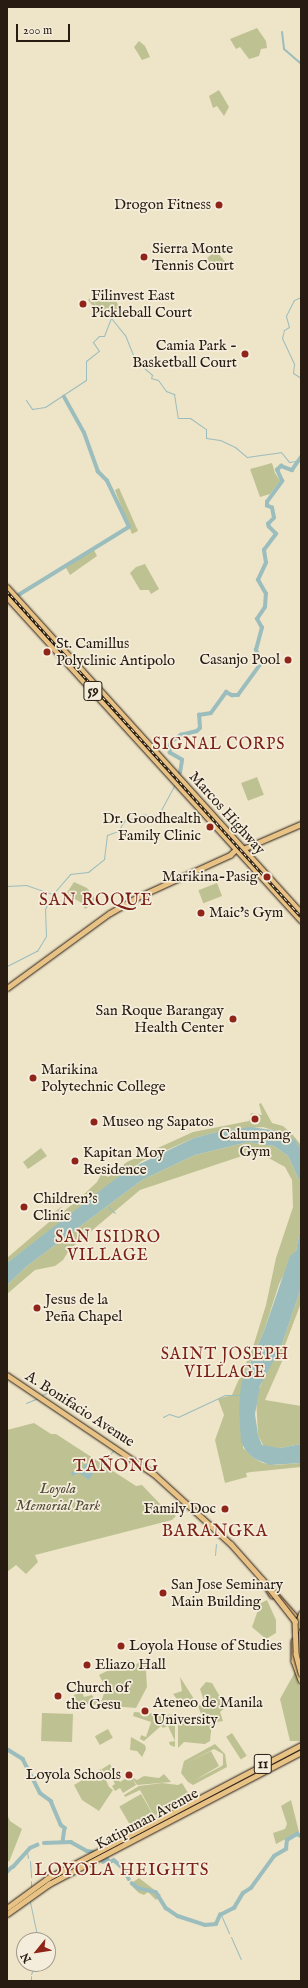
<!DOCTYPE html>
<html>
<head>
<meta charset="utf-8">
<style>
	body { margin:0 }
	#map { position:relative; width:308px; height:1988px; overflow:hidden; background:#eee4c8; font-family:"IM FELL English",serif }
	div>[style] { position:absolute }
	.green>* { inset:0; background:#bec292; transform-origin:0 0 }
	.water>* { inset:0; background:#9bbdbd }
	.stream>* { height:1px; margin:-0.5px; padding:0 0.5px; transform-origin:0.5px; border-radius:0.5px; background:#9bbdbd }
	.canal>* { height:2px; margin:-1px; padding:0 1px; transform-origin:1px; border-radius:1px; background:#9bbdbd }
	.river>* { height:3.5px; margin:-1.75px; padding:0 1.75px; transform-origin:1.75px; border-radius:1.75px; background:#9bbdbd }
	.roads { filter:drop-shadow(0 0 1px #271b12) drop-shadow(0 0 1px #271b12) }
	.major>* { height:4.5px; margin:-2.25px; padding:0 2.25px; transform-origin:2.25px; border-radius:2.25px; background:#e7c284 }
	.rail>* { height:2.5px; margin-top:-1.25px; transform-origin:0; background:repeating-linear-gradient(90deg,#f4eddb 0 3px,#271b12 0 6px); box-sizing:border-box; border-block:1px solid #271b12 }
	.bridges { filter:drop-shadow(0 0 1px #271b12) drop-shadow(0 0 1px #271b12) }
	.major-bridge>* { height:4.5px; margin:-2.25px; padding:0 2.25px; transform-origin:2.25px; border-radius:2.25px; background:#e7c284 }
	.dots>* { width:11px; height:11px; translate:-50% -50%; box-sizing:border-box; border:2px solid #f4eddb; border-radius:50% }
	span { translate:-50% -50%; white-space:nowrap; text-align:center; line-height:1.15; -webkit-text-stroke:3.5px #f4eddb; paint-order:stroke }
	.shield-label span { padding:1px 3px; background:#f4eddb; border:1px solid; border-radius:3px; -webkit-text-stroke-width:0 }
	.shield-label { font-size:14px; color:#271b12; font-weight:700 }
	.poi-label { font-size:15px; color:#271b12 }
	.right { translate:-100% -50%; text-align:right }
	.left { translate:0 -50%; text-align:left }
	.street-label { font-size:15px; color:#271b12 }
	.park-label { font-size:15px; color:#544d38; font-style:italic }
	.neighbourhood-label { font-size:16px; color:#7a1f14; letter-spacing:1px }
	.quarter-label { font-size:17px; color:#7a1f14; letter-spacing:1px }
	.frame { position:absolute; inset:0; border:8px solid #271b12; pointer-events:none }
	.north { position:absolute; left:16px; top:1932px; width:40px; height:40px; box-sizing:border-box; background:#f4eddb; border:1px solid #a2998b; border-radius:50%; rotate:240deg; font-size:11px; font-weight:700; line-height:16px; text-align:center; color:#271b12 }
	.north::after { content:''; display:block; margin:auto; width:14px; height:18px; background:#8f2418; clip-path:polygon(50% 0,100% 100%,50% 72%,0 100%) }
	.scale { position:absolute; left:16px; top:24px; width:54px; height:18px; box-sizing:border-box; border:2px solid #271b12; border-top:0; padding-left:5px; font-size:12px; line-height:14px; white-space:nowrap; color:#271b12; -webkit-text-stroke:3px #f4eddb; paint-order:stroke }
</style>
</head>
<body>
<div id="map">
	<div class="green">
		<i style="clip-path:polygon(257px 28px,266px 41px,267px 48px,261px 49px,259px 56px,249px 59px,240px 47px,236px 49px,230px 39px)"></i>
		<i style="clip-path:polygon(139px 41px,145px 46px,150px 57px,142px 60px,134px 47px)"></i>
		<i style="clip-path:polygon(219px 90px,229px 107px,224px 116px,217px 106px,213px 108px,209px 96px)"></i>
		<i style="clip-path:polygon(216px 251px,228px 265px,214px 270px,207px 258px)"></i>
		<i style="clip-path:polygon(112px 291px,121px 312px,110px 310px,100px 315px,88px 300px,90px 298px,97px 306px,93px 300px)"></i>
		<i style="clip-path:polygon(272px 463px,275px 473px,280px 481px,270px 494px,260px 497px,250px 469px)"></i>
		<i style="clip-path:polygon(119px 488px,138px 531px,132px 534px,115px 490px)"></i>
		<i style="clip-path:polygon(93px 548px,97px 556px,70px 575px,65px 566px)"></i>
		<i style="clip-path:polygon(145px 564px,159px 589px,151px 594px,149px 590px,140px 590px,130px 573px,136px 567px)"></i>
		<i style="left:257px;top:777px;width:19px;height:17px;rotate:69deg"></i>
		<i style="clip-path:polygon(74px 882px,87px 888px,97px 901px,85px 909px,82px 903px,66px 894px)"></i>
		<i style="left:217px;top:883px;width:14px;height:20px;rotate:69deg"></i>
		<i style="clip-path:polygon(261px 1103px,272px 1123px,283px 1126px,292px 1134px,301px 1145px,301px 1150px,288px 1135px,263px 1127px,225px 1130px,194px 1138px,142px 1161px,7px 1263px,7px 1258px,55px 1217px,53px 1213px,61px 1207px,64px 1211px,79px 1199px,97px 1182px,102px 1173px,108px 1177px,127px 1162px,193px 1132px,249px 1121px,251px 1113px,262px 1115px,259px 1104px)"></i>
		<i style="clip-path:polygon(248px 1142px,274px 1146px,288px 1156px,301px 1184px,301px 1225px,296px 1251px,279px 1284px,264px 1331px,244px 1376px,243px 1448px,255px 1459px,263px 1463px,275px 1465px,301px 1463px,301px 1467px,251px 1472px,246px 1473px,247px 1477px,225px 1483px,215px 1440px,224px 1415px,218px 1399px,232px 1395px,253px 1347px,266px 1305px,276px 1258px,293px 1207px,292px 1180px,285px 1167px,265px 1156px,242px 1156px,140px 1190px,70px 1249px,63px 1260px,55px 1266px,35px 1270px,7px 1294px,7px 1285px,27px 1266px,142px 1180px,195px 1155px)"></i>
		<i style="clip-path:polygon(41px 1148px,47px 1156px,28px 1169px,23px 1162px)"></i>
		<i style="clip-path:polygon(301px 1288px,301px 1303px,285px 1345px,287px 1350px,265px 1400px,301px 1406px,301px 1444px,280px 1448px,264px 1447px,258px 1435px,256px 1397px,265px 1375px,281px 1347px)"></i>
		<i style="clip-path:polygon(34px 1423px,51px 1434px,56px 1434px,136px 1486px,142px 1485px,162px 1506px,176px 1516px,172px 1520px,35px 1555px,38px 1562px,26px 1574px,16px 1565px,7px 1572px,7px 1430px)"></i>
		<i style="clip-path:polygon(267px 1600px,276px 1620px,276px 1633px,266px 1639px,252px 1627px,258px 1610px,255px 1606px)"></i>
		<i style="clip-path:polygon(149px 1657px,152px 1669px,146px 1671px,147px 1687px,136px 1708px,86px 1704px,74px 1709px,74px 1695px,82px 1692px,84px 1697px,92px 1695px,96px 1701px,101px 1702px,106px 1688px,99px 1675px,129px 1660px,133px 1666px)"></i>
		<i style="clip-path:polygon(295px 1672px,301px 1685px,301px 1741px,290px 1741px,280px 1699px)"></i>
		<i style="clip-path:polygon(180px 1677px,194px 1699px,183px 1707px,173px 1694px,182px 1691px)"></i>
		<i style="clip-path:polygon(206px 1682px,212px 1683px,226px 1707px,220px 1712px,223px 1721px,217px 1722px,201px 1714px,198px 1706px,204px 1701px,200px 1689px)"></i>
		<i style="clip-path:polygon(134px 1712px,175px 1715px,175px 1747px,170px 1745px,169px 1742px,175px 1741px,168px 1726px,163px 1728px,161px 1726px,144px 1741px,140px 1739px,141px 1735px,146px 1737px,151px 1722px,133px 1716px)"></i>
		<i style="left:73px;top:1714px;width:28px;height:31px;rotate:92deg"></i>
		<i style="clip-path:polygon(178px 1715px,210px 1720px,212px 1723px,210px 1741px,205px 1744px,184px 1742px,178px 1748px)"></i>
		<i style="left:108px;top:1729px;width:10px;height:15px;rotate:61deg"></i>
		<i style="left:232px;top:1733px;width:27px;height:7px;rotate:57deg"></i>
		<i style="clip-path:polygon(131px 1737px,145px 1745px,146px 1749px,142px 1757px,137px 1751px,130px 1750px)"></i>
		<i style="clip-path:polygon(evenodd,215px 1744px,225px 1754px,227px 1767px,193px 1785px,188px 1782px,181px 1773px,184px 1761px,215px 1744px,214px 1749px,223px 1754px,223px 1765px,220px 1767px,195px 1780px,219px 1766px,211px 1751px,187px 1763px,214px 1749px)"></i>
		<i style="clip-path:polygon(110px 1764px,120px 1782px,130px 1776px,137px 1780px,144px 1776px,159px 1778px,164px 1774px,171px 1782px,137px 1785px,132px 1778px,136px 1785px,123px 1793px,120px 1788px,115px 1791px,112px 1786px,115px 1784px,107px 1770px,103px 1772px,102px 1769px)"></i>
		<i style="clip-path:polygon(101px 1769px,109px 1787px,113px 1790px,99px 1811px,82px 1800px,74px 1785px)"></i>
		<i style="clip-path:polygon(162px 1783px,178px 1785px,182px 1783px,190px 1796px,154px 1816px,140px 1790px,125px 1797px,124px 1795px,139px 1786px)"></i>
		<i style="left:141px;top:1794px;width:22px;height:25px;rotate:60deg"></i>
		<i style="clip-path:polygon(291px 1800px,299px 1832px,276px 1844px,273px 1833px,285px 1829px,287px 1824px,281px 1806px)"></i>
		<i style="clip-path:polygon(7px 1814px,10px 1821px,22px 1829px,9px 1862px,7px 1859px)"></i>
		<i style="clip-path:polygon(139px 1878px,161px 1895px,156px 1900px,148px 1892px,144px 1895px,139px 1893px,130px 1884px)"></i>
	</div>
	<div class="water">
		<i style="clip-path:polygon(251px 1127px,279px 1131px,295px 1140px,301px 1150px,301px 1184px,288px 1156px,274px 1146px,248px 1142px,195px 1155px,142px 1180px,27px 1266px,7px 1285px,7px 1263px,127px 1170px,194px 1138px,221px 1131px)"></i>
		<i style="clip-path:polygon(301px 1225px,301px 1288px,281px 1347px,260px 1386px,255px 1414px,258px 1435px,262px 1445px,280px 1448px,301px 1444px,301px 1463px,270px 1465px,255px 1459px,246px 1451px,241px 1442px,239px 1410px,241px 1384px,264px 1331px,290px 1256px,296px 1251px)"></i>
		<i style="clip-path:polygon(87px 1464px,87px 1467px,97px 1468px,89px 1480px,79px 1473px,72px 1476px,71px 1472px,79px 1471px,84px 1468px,83px 1465px)"></i>
	</div>
	<div class="stream">
		<i style="left:301px;top:297px;width:8px;rotate:157deg"></i>
		<i style="left:294px;top:300px;width:18px;rotate:117deg"></i>
		<i style="left:286px;top:316px;width:11px;rotate:75deg"></i>
		<i style="left:289px;top:327px;width:6px;rotate:149deg"></i>
		<i style="left:284px;top:330px;width:8px;rotate:104deg"></i>
		<i style="left:282px;top:338px;width:29px;rotate:65deg"></i>
		<i style="left:294px;top:364px;width:9px;rotate:96deg"></i>
		<i style="left:293px;top:373px;width:9px;rotate:32deg"></i>
		<i style="left:26px;top:400px;width:11px;rotate:56deg"></i>
		<i style="left:32px;top:409px;width:13px;rotate:-9deg"></i>
		<i style="left:45px;top:407px;width:49px;rotate:-33.4deg"></i>
		<i style="left:86px;top:380px;width:19px;rotate:-90deg"></i>
		<i style="left:86px;top:361px;width:16px;rotate:-38deg"></i>
		<i style="left:99px;top:351px;width:11px;rotate:-124deg"></i>
		<i style="left:93px;top:342px;width:8px;rotate:-45deg"></i>
		<i style="left:99px;top:336px;width:5px"></i>
		<i style="left:104px;top:336px;width:19px;rotate:-69deg"></i>
		<i style="left:111px;top:318px;width:22px;rotate:51deg"></i>
		<i style="left:125px;top:335px;width:27px;rotate:68deg"></i>
		<i style="left:135px;top:360px;width:23px;rotate:41deg"></i>
		<i style="left:152px;top:375px;width:3px;rotate:108deg"></i>
		<i style="left:151px;top:378px;width:7px;rotate:16deg"></i>
		<i style="left:158px;top:380px;width:14px;rotate:54deg"></i>
		<i style="left:166px;top:391px;width:9px;rotate:21deg"></i>
		<i style="left:174px;top:394px;width:24px;rotate:81deg"></i>
		<i style="left:178px;top:418px;width:12px"></i>
		<i style="left:190px;top:418px;width:19px;rotate:35deg"></i>
		<i style="left:206px;top:429px;width:9px;rotate:90deg"></i>
		<i style="left:206px;top:438px;width:14px;rotate:8deg"></i>
		<i style="left:220px;top:440px;width:17px;rotate:25deg"></i>
		<i style="left:235px;top:447px;width:16px;rotate:40deg"></i>
		<i style="left:247px;top:457px;width:34px;rotate:-8deg"></i>
		<i style="left:281px;top:452px;width:13px;rotate:51deg"></i>
		<i style="left:289px;top:462px;width:7px;rotate:-8deg"></i>
		<i style="left:7px;top:886px;width:19px;rotate:-3deg"></i>
		<i style="left:26px;top:885px;width:28px;rotate:19deg"></i>
		<i style="left:7px;top:966px;width:34px;rotate:-27deg"></i>
		<i style="left:37px;top:951px;width:17px;rotate:-59deg"></i>
		<i style="left:46px;top:936px;width:27px;rotate:-92deg"></i>
		<i style="left:45px;top:909px;width:16px;rotate:-63deg"></i>
		<i style="left:52px;top:895px;width:28px;rotate:-49deg"></i>
		<i style="left:70px;top:874px;width:18px;rotate:-6deg"></i>
		<i style="left:88px;top:872px;width:21px;rotate:-39deg"></i>
		<i style="left:104px;top:859px;width:24px;rotate:-83deg"></i>
		<i style="left:107px;top:835px;width:12px;rotate:-20deg"></i>
		<i style="left:118px;top:831px;width:15px;rotate:-58deg"></i>
		<i style="left:126px;top:818px;width:10px;rotate:6deg"></i>
		<i style="left:136px;top:819px;width:8px;rotate:-40deg"></i>
		<i style="left:142px;top:814px;width:11px;rotate:10deg"></i>
		<i style="left:153px;top:816px;width:6px;rotate:-18deg"></i>
		<i style="left:159px;top:814px;width:34px;rotate:-62deg"></i>
		<i style="left:108px;top:1207px;width:9px;rotate:41deg"></i>
		<i style="left:42px;top:1395px;width:15px;rotate:-23deg"></i>
		<i style="left:26px;top:1403px;width:13px;rotate:-23deg"></i>
		<i style="left:163px;top:1417px;width:7px;rotate:-27deg"></i>
		<i style="left:169px;top:1414px;width:9px;rotate:18deg"></i>
		<i style="left:178px;top:1417px;width:52px;rotate:-25.1deg"></i>
		<i style="left:225px;top:1395px;width:15px"></i>
		<i style="left:107px;top:1457px;width:10px;rotate:-45deg"></i>
		<i style="left:105px;top:1465px;width:6px;rotate:-81deg"></i>
		<i style="left:215px;top:1555px;width:11px;rotate:-85deg"></i>
		<i style="left:186px;top:1601px;width:21px;rotate:-39deg"></i>
		<i style="left:202px;top:1588px;width:8px;rotate:-76deg"></i>
		<i style="left:27px;top:1852px;width:6px;rotate:81deg"></i>
		<i style="left:30px;top:1861px;width:16px;rotate:86deg"></i>
		<i style="left:31px;top:1886px;width:5px;rotate:-90deg"></i>
		<i style="left:30px;top:1902px;width:39px;rotate:78deg"></i>
		<i style="left:221px;top:1915px;width:20px;rotate:66deg"></i>
		<i style="left:231px;top:1937px;width:24px;rotate:66deg"></i>
		<i style="left:31px;top:1974px;width:11px;rotate:-63deg"></i>
		<i style="left:31px;top:1981px;width:5px;rotate:-90deg"></i>
	</div>
	<div class="canal">
		<i style="left:282px;top:32px;width:17px;rotate:83deg"></i>
		<i style="left:284px;top:49px;width:23px;rotate:41deg"></i>
	</div>
	<div class="river">
		<i style="left:7px;top:602px;width:143px;rotate:-31.6deg"></i>
		<i style="left:129px;top:527px;width:51px;rotate:-115.6deg"></i>
		<i style="left:107px;top:481px;width:13px;rotate:-135deg"></i>
		<i style="left:98px;top:472px;width:41px;rotate:-109.7deg"></i>
		<i style="left:84px;top:433px;width:41px;rotate:-119.1deg"></i>
		<i style="left:180px;top:773px;width:13px;rotate:-81deg"></i>
		<i style="left:182px;top:760px;width:14px;rotate:-150deg"></i>
		<i style="left:170px;top:753px;width:7px;rotate:-98deg"></i>
		<i style="left:169px;top:746px;width:6px;rotate:-59deg"></i>
		<i style="left:172px;top:741px;width:11px;rotate:-34deg"></i>
		<i style="left:181px;top:735px;width:16px;rotate:-14deg"></i>
		<i style="left:197px;top:731px;width:4px;rotate:-45deg"></i>
		<i style="left:200px;top:728px;width:13px;rotate:-94deg"></i>
		<i style="left:199px;top:715px;width:12px;rotate:-9deg"></i>
		<i style="left:211px;top:713px;width:26px;rotate:-54deg"></i>
		<i style="left:226px;top:692px;width:7px;rotate:27deg"></i>
		<i style="left:232px;top:695px;width:6px"></i>
		<i style="left:238px;top:695px;width:39px;rotate:-54deg"></i>
		<i style="left:261px;top:663px;width:14px;rotate:-111deg"></i>
		<i style="left:256px;top:650px;width:23px;rotate:-75deg"></i>
		<i style="left:262px;top:628px;width:10px;rotate:-119deg"></i>
		<i style="left:257px;top:619px;width:14px;rotate:-56deg"></i>
		<i style="left:265px;top:607px;width:13px;rotate:-86deg"></i>
		<i style="left:266px;top:594px;width:16px;rotate:-120deg"></i>
		<i style="left:258px;top:580px;width:19px;rotate:-65deg"></i>
		<i style="left:266px;top:563px;width:13px;rotate:-99deg"></i>
		<i style="left:264px;top:550px;width:20px;rotate:-53deg"></i>
		<i style="left:276px;top:534px;width:10px;rotate:-135deg"></i>
		<i style="left:269px;top:527px;width:3px;rotate:-108deg"></i>
		<i style="left:268px;top:524px;width:8px;rotate:-45deg"></i>
		<i style="left:274px;top:518px;width:10px;rotate:-101deg"></i>
		<i style="left:272px;top:508px;width:5px;rotate:-158deg"></i>
		<i style="left:267px;top:506px;width:4px;rotate:-90deg"></i>
		<i style="left:267px;top:502px;width:26px;rotate:-54deg"></i>
		<i style="left:282px;top:481px;width:12px;rotate:-114deg"></i>
		<i style="left:277px;top:470px;width:6px;rotate:-45deg"></i>
		<i style="left:281px;top:466px;width:12px;rotate:20deg"></i>
		<i style="left:292px;top:470px;width:16px;rotate:-55deg"></i>
		<i style="left:7px;top:1749px;width:19px;rotate:32deg"></i>
		<i style="left:23px;top:1759px;width:38px;rotate:63deg"></i>
		<i style="left:40px;top:1793px;width:14px;rotate:36deg"></i>
		<i style="left:51px;top:1801px;width:26px;rotate:67deg"></i>
		<i style="left:61px;top:1825px;width:5px;rotate:37deg"></i>
		<i style="left:65px;top:1828px;width:14px;rotate:98deg"></i>
		<i style="left:44px;top:1843px;width:27px;rotate:-2deg"></i>
		<i style="left:71px;top:1842px;width:18px;rotate:29deg"></i>
		<i style="left:87px;top:1851px;width:8px;rotate:7deg"></i>
		<i style="left:103px;top:1862px;width:5px;rotate:-37deg"></i>
		<i style="left:107px;top:1859px;width:4px;rotate:45deg"></i>
		<i style="left:110px;top:1862px;width:4px;rotate:-27deg"></i>
		<i style="left:114px;top:1860px;width:13px;rotate:42deg"></i>
		<i style="left:124px;top:1869px;width:11px;rotate:63deg"></i>
		<i style="left:13px;top:1867px;width:25px;rotate:-48deg"></i>
		<i style="left:30px;top:1848px;width:8px;rotate:-23deg"></i>
		<i style="left:7px;top:1872px;width:6px;rotate:-45deg"></i>
		<i style="left:132px;top:1883px;width:8px;rotate:40deg"></i>
		<i style="left:138px;top:1888px;width:18px;rotate:13deg"></i>
		<i style="left:156px;top:1892px;width:19px;rotate:58deg"></i>
		<i style="left:166px;top:1908px;width:14px;rotate:34deg"></i>
		<i style="left:178px;top:1916px;width:28px;rotate:18deg"></i>
		<i style="left:205px;top:1925px;width:11px;rotate:-5deg"></i>
		<i style="left:216px;top:1924px;width:10px;rotate:-66deg"></i>
		<i style="left:220px;top:1915px;width:16px;rotate:-27deg"></i>
		<i style="left:234px;top:1908px;width:17px;rotate:-59deg"></i>
		<i style="left:243px;top:1893px;width:9px;rotate:-32deg"></i>
		<i style="left:251px;top:1888px;width:39px;rotate:-54deg"></i>
		<i style="left:274px;top:1856px;width:14px;rotate:-30deg"></i>
		<i style="left:286px;top:1849px;width:9px;rotate:-84deg"></i>
		<i style="left:287px;top:1840px;width:12px;rotate:-31deg"></i>
		<i style="left:297px;top:1834px;width:4px;rotate:27deg"></i>
	</div>
	<div class="roads">
		<div class="major">
			<i style="left:7px;top:587px;width:438px;rotate:47.9deg"></i>
			<i style="left:7px;top:597px;width:437px;rotate:47.7deg"></i>
			<i style="left:243px;top:849px;width:63px;rotate:-23.3deg"></i>
			<i style="left:7px;top:988px;width:127px;rotate:-36.1deg"></i>
			<i style="left:110px;top:913px;width:34px;rotate:-30deg"></i>
			<i style="left:140px;top:896px;width:99px;rotate:-24.5deg"></i>
			<i style="left:230px;top:855px;width:8px;rotate:-45deg"></i>
			<i style="left:7px;top:1375px;width:177px;rotate:34deg"></i>
			<i style="left:154px;top:1474px;width:104px;rotate:42.3deg"></i>
			<i style="left:231px;top:1544px;width:95px;rotate:48.4deg"></i>
			<i style="left:262px;top:1579px;width:19px;rotate:58deg"></i>
			<i style="left:296px;top:1630px;width:17px;rotate:-73deg"></i>
			<i style="left:294px;top:1641px;width:20px;rotate:90deg"></i>
			<i style="left:294px;top:1661px;width:20px;rotate:70deg"></i>
			<i style="left:300px;top:1661px;width:29px;rotate:-88deg"></i>
			<i style="left:7px;top:1908px;width:51px;rotate:-36.2deg"></i>
			<i style="left:48px;top:1878px;width:286px;rotate:-27.7deg"></i>
			<i style="left:7px;top:1914px;width:52px;rotate:-35.5deg"></i>
			<i style="left:49px;top:1884px;width:284px;rotate:-27.6deg"></i>
		</div>
	</div>
	<div class="rail">
		<i style="left:7px;top:591px;width:438px;rotate:47.9deg"></i>
	</div>
	<div class="bridges">
		<div class="major-bridge">
			<i style="left:270px;top:1589px;width:41px;rotate:52deg"></i>
			<i style="left:295px;top:1621px;width:33px;rotate:88deg"></i>
			<i style="left:296px;top:1654px;width:20px;rotate:75deg"></i>
		</div>
	</div>
	<div class="dots">
		<i style="left:219px;top:205px;background:#8f2418"></i>
		<i style="left:144px;top:257px;background:#8f2418"></i>
		<i style="left:83px;top:304px;background:#8f2418"></i>
		<i style="left:245px;top:354px;background:#8f2418"></i>
		<i style="left:47px;top:652px;background:#8f2418"></i>
		<i style="left:288px;top:660px;background:#8f2418"></i>
		<i style="left:210px;top:827px;background:#8f2418"></i>
		<i style="left:267px;top:877px;background:#8f2418"></i>
		<i style="left:201px;top:913px;background:#8f2418"></i>
		<i style="left:233px;top:1019px;background:#8f2418"></i>
		<i style="left:33px;top:1078px;background:#8f2418"></i>
		<i style="left:255px;top:1119px;background:#8f2418"></i>
		<i style="left:94px;top:1122px;background:#8f2418"></i>
		<i style="left:75px;top:1161px;background:#8f2418"></i>
		<i style="left:24px;top:1207px;background:#8f2418"></i>
		<i style="left:37px;top:1308px;background:#8f2418"></i>
		<i style="left:225px;top:1509px;background:#8f2418"></i>
		<i style="left:163px;top:1593px;background:#8f2418"></i>
		<i style="left:121px;top:1646px;background:#8f2418"></i>
		<i style="left:87px;top:1665px;background:#8f2418"></i>
		<i style="left:58px;top:1696px;background:#8f2418"></i>
		<i style="left:145px;top:1711px;background:#8f2418"></i>
		<i style="left:129px;top:1775px;background:#8f2418"></i>
	</div>
	<div class="shield-label">
		<span style="left:93px;top:691px">59</span>
		<span style="left:263px;top:1764px">11</span>
	</div>
	<div class="poi-label">
		<span class="right" style="left:211px;top:205px">Drogon Fitness</span>
		<span class="left" style="left:152px;top:257px">Sierra Monte<br>Tennis Court</span>
		<span class="left" style="left:91px;top:304px">Filinvest East<br>Pickleball Court</span>
		<span class="right" style="left:237px;top:354px">Camia Park -<br>Basketball Court</span>
		<span class="left" style="left:56px;top:652px">St. Camillus<br>Polyclinic Antipolo</span>
		<span class="right" style="left:280px;top:660px">Casanjo Pool</span>
		<span class="right" style="left:201px;top:827px">Dr. Goodhealth<br>Family Clinic</span>
		<span class="right" style="left:258px;top:877px">Marikina-Pasig</span>
		<span class="left" style="left:209px;top:913px">Maic's Gym</span>
		<span class="right" style="left:224px;top:1019px">San Roque Barangay<br>Health Center</span>
		<span class="left" style="left:41px;top:1078px">Marikina<br>Polytechnic College</span>
		<span class="left" style="left:102px;top:1122px">Museo ng Sapatos</span>
		<span style="left:255px;top:1143px">Calumpang<br>Gym</span>
		<span class="left" style="left:83px;top:1161px">Kapitan Moy<br>Residence</span>
		<span class="left" style="left:33px;top:1207px">Children's<br>Clinic</span>
		<span class="left" style="left:45px;top:1308px">Jesus de la<br>Peña Chapel</span>
		<span class="right" style="left:216px;top:1509px">Family Doc</span>
		<span class="left" style="left:171px;top:1593px">San Jose Seminary<br>Main Building</span>
		<span class="left" style="left:129px;top:1646px">Loyola House of Studies</span>
		<span class="left" style="left:95px;top:1665px">Eliazo Hall</span>
		<span class="left" style="left:66px;top:1696px">Church of<br>the Gesu</span>
		<span class="left" style="left:153px;top:1711px">Ateneo de Manila<br>University</span>
		<span class="right" style="left:121px;top:1775px">Loyola Schools</span>
	</div>
	<div class="street-label">
		<span style="left:227px;top:813px;rotate:48deg">Marcos Highway</span>
		<span style="left:80px;top:1409px;rotate:33deg">A. Bonifacio Avenue</span>
		<span style="left:147px;top:1819px;rotate:-28deg">Katipunan Avenue</span>
	</div>
	<div class="park-label">
		<span style="left:58px;top:1497px">Loyola<br>Memorial Park</span>
	</div>
	<div class="neighbourhood-label">
		<span style="left:219px;top:745px">SIGNAL CORPS</span>
		<span style="left:108px;top:1247px">SAN ISIDRO<br>VILLAGE</span>
		<span style="left:225px;top:1364px">SAINT JOSEPH<br>VILLAGE</span>
	</div>
	<div class="quarter-label">
		<span style="left:96px;top:901px">SAN ROQUE</span>
		<span style="left:116px;top:1467px">TAÑONG</span>
		<span style="left:215px;top:1532px">BARANGKA</span>
		<span style="left:122px;top:1871px">LOYOLA HEIGHTS</span>
	</div>
	<div class="frame"></div>
	<div class="north">N</div>
	<div class="scale">200 m</div>
</div>
</body>
</html>
